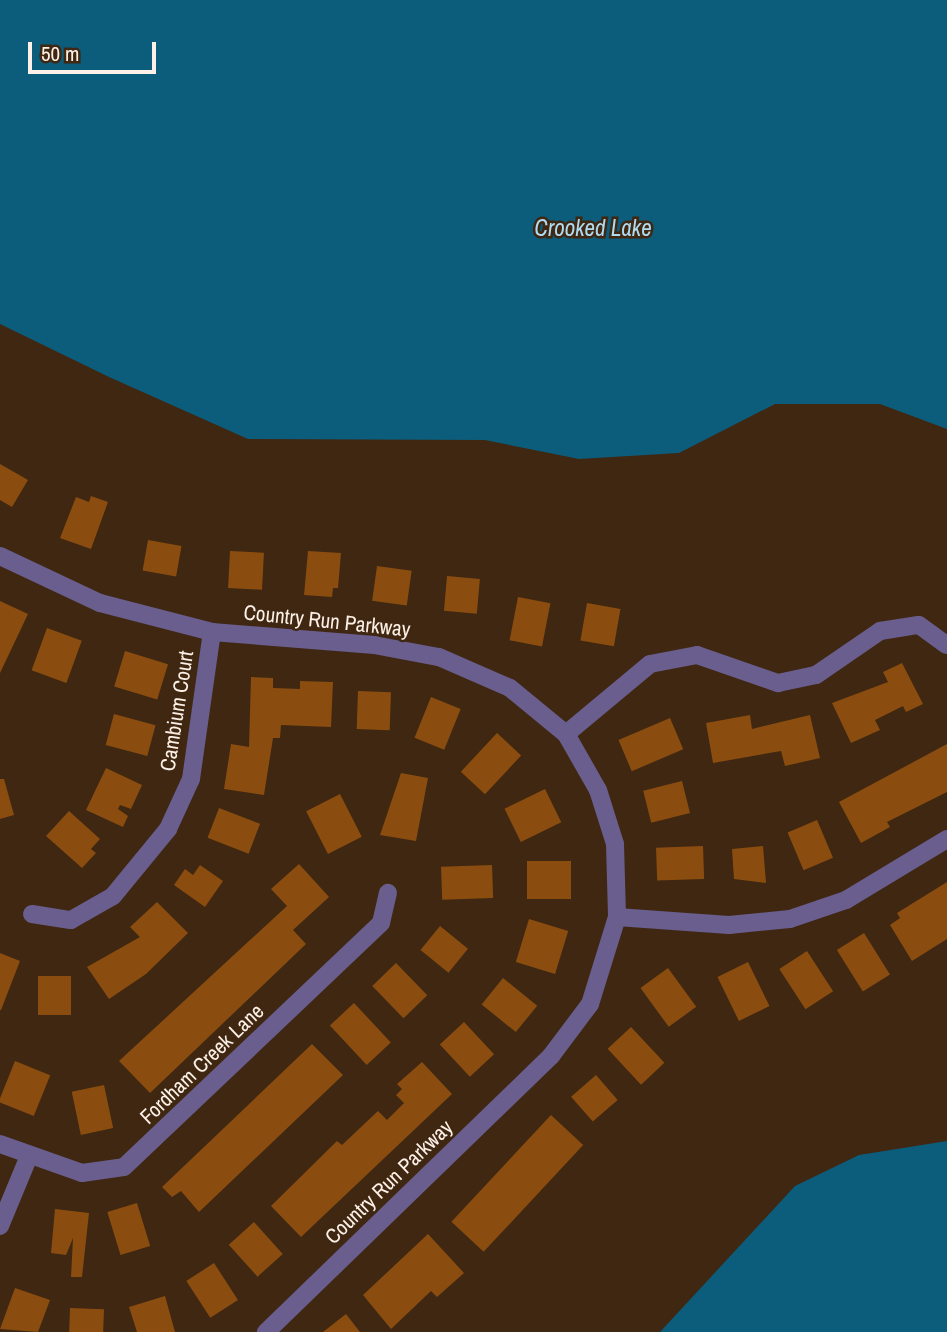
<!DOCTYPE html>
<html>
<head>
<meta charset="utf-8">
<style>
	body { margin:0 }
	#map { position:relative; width:947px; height:1332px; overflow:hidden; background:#3f2712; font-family:"Archivo Narrow",sans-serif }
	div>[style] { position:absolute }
	.water>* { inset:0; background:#0b5d7b }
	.building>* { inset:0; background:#8a4d0f; transform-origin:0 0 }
	.street>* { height:18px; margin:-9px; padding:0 9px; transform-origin:9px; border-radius:9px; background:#695e8d }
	span { translate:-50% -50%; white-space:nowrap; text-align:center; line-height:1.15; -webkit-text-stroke:5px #3f2712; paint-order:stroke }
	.street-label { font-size:21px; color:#fdf0e6 }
	.water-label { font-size:23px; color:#afdbf1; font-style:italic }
	.scale { position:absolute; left:28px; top:42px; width:128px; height:32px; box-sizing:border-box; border:4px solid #fdf0e6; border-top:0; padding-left:9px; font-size:21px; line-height:24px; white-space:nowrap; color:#fdf0e6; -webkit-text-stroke:5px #3f2712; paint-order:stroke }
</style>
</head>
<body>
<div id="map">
	<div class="water">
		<i style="clip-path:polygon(0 0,947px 0,947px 429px,880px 404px,775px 404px,679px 453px,579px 459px,485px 440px,248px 439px,109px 377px,0 324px)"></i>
		<i style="clip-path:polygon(947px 1141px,947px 1332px,660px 1332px,795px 1186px,859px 1155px)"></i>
	</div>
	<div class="building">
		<i style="clip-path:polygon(0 464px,28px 480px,12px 507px,0 500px)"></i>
		<i style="clip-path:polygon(91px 496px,108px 502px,91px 549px,60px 538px,76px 497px,89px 502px)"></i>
		<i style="left:148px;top:540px;width:34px;height:31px;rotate:10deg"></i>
		<i style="left:230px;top:551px;width:34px;height:37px;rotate:3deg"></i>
		<i style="clip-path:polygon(308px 551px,341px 553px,338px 588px,333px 588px,332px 597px,304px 595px)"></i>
		<i style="left:377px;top:566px;width:35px;height:35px;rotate:8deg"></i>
		<i style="left:447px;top:576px;width:33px;height:35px;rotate:5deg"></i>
		<i style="left:518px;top:597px;width:33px;height:44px;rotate:11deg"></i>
		<i style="clip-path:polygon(0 601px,28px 614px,0 673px)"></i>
		<i style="left:587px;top:603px;width:34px;height:38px;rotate:10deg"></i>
		<i style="left:47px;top:628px;width:37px;height:45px;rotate:20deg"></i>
		<i style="left:125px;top:651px;width:45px;height:37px;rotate:17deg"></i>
		<i style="clip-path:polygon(902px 663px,923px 704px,906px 712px,903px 706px,875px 720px,880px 730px,851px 743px,832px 703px,888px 682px,883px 672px)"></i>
		<i style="clip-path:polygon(251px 677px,273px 678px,273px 688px,300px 689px,300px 681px,333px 682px,331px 727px,281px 725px,280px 738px,273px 738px,264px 795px,224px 789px,231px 744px,249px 747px)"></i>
		<i style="left:358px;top:691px;width:33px;height:38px;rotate:2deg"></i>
		<i style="left:431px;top:697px;width:32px;height:44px;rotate:22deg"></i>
		<i style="left:114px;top:714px;width:43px;height:32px;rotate:15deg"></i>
		<i style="clip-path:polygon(750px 715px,752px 729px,810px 715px,820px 758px,785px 766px,781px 751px,713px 763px,706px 723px)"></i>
		<i style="left:670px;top:718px;width:34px;height:56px;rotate:67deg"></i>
		<i style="left:497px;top:733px;width:33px;height:53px;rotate:43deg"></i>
		<i style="clip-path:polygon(947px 744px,947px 792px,887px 822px,890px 827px,861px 843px,839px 802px)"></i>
		<i style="clip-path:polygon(106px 768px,142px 785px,131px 809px,120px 805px,118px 809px,128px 816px,123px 827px,86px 810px)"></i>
		<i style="clip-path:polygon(401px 773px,428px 778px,416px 841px,380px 835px)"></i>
		<i style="clip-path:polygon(0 779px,4px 779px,14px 815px,0 819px)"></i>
		<i style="left:682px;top:781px;width:33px;height:40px;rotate:76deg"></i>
		<i style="left:545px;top:789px;width:37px;height:45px;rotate:64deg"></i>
		<i style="left:340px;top:794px;width:48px;height:38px;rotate:63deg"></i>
		<i style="left:219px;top:808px;width:44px;height:32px;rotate:21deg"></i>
		<i style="clip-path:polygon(69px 811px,100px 839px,91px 849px,96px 853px,82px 868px,46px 836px)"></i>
		<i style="left:817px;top:820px;width:41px;height:32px;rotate:67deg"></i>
		<i style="left:703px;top:846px;width:33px;height:47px;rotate:88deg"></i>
		<i style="clip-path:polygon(763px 846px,766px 883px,734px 879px,732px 849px)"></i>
		<i style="left:527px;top:861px;width:44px;height:38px"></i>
		<i style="clip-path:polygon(299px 864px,329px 897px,293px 930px,306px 944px,150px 1093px,119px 1061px,287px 906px,271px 889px)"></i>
		<i style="clip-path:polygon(200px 865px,223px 881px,205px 907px,174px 885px,185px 869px,193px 875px)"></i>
		<i style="left:492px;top:865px;width:33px;height:51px;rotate:88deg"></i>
		<i style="clip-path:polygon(947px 882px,947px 939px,912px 961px,890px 925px,900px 918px,897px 913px)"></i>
		<i style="clip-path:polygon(157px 902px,188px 933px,146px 974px,109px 999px,87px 967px,140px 937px,130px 927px)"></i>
		<i style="left:529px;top:919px;width:41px;height:45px;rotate:17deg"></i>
		<i style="left:440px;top:926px;width:36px;height:31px;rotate:39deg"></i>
		<i style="left:864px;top:933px;width:49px;height:32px;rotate:58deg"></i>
		<i style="left:807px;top:951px;width:48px;height:33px;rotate:57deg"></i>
		<i style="clip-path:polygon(0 953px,20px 961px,1px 1010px,0 1010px)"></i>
		<i style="left:748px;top:962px;width:49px;height:34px;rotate:64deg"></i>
		<i style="left:396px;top:963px;width:45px;height:33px;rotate:46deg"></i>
		<i style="left:668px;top:968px;width:48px;height:34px;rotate:54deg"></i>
		<i style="left:38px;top:976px;width:33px;height:39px"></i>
		<i style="left:503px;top:978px;width:44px;height:34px;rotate:39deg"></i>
		<i style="left:354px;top:1003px;width:54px;height:33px;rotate:47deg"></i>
		<i style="left:464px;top:1022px;width:44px;height:33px;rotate:47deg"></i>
		<i style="left:631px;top:1027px;width:49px;height:32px;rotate:47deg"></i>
		<i style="clip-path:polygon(312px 1044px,343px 1075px,199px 1212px,181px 1191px,172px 1197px,162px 1187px)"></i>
		<i style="left:15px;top:1061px;width:38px;height:44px;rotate:22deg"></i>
		<i style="clip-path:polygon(422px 1062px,452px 1094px,301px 1237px,271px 1206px,337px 1141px,342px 1145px,378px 1111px,387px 1120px,404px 1103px,396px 1095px,402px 1089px,397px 1084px)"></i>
		<i style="left:596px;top:1075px;width:33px;height:33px;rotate:49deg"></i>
		<i style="left:104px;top:1085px;width:44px;height:33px;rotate:78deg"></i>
		<i style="left:551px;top:1115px;width:44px;height:146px;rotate:43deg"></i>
		<i style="left:137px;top:1203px;width:45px;height:31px;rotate:73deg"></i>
		<i style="clip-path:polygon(55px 1209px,89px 1213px,82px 1277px,71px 1277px,73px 1238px,66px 1255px,51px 1253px)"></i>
		<i style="left:254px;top:1222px;width:43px;height:34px;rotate:48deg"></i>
		<i style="clip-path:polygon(428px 1234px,464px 1273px,437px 1297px,431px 1291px,391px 1329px,363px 1295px)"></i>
		<i style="left:214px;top:1263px;width:44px;height:33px;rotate:57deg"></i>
		<i style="clip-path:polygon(15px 1288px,50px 1300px,38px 1332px,0 1329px)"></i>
		<i style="clip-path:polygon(165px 1296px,175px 1332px,137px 1332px,129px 1307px)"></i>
		<i style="left:70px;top:1308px;width:34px;height:24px;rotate:2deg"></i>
		<i style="clip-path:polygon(346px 1314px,360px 1332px,323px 1332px)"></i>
	</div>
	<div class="street">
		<i style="left:0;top:556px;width:110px;rotate:25.2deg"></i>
		<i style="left:100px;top:603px;width:116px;rotate:14.5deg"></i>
		<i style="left:212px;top:632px;width:163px;rotate:4.6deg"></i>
		<i style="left:374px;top:645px;width:66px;rotate:10.5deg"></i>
		<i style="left:439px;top:657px;width:77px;rotate:23.6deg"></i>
		<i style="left:510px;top:688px;width:72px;rotate:39.4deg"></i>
		<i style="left:566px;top:734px;width:64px;rotate:60.3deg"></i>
		<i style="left:598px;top:790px;width:57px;rotate:72.5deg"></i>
		<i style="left:615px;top:844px;width:73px;rotate:88.4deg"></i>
		<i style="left:617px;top:917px;width:91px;rotate:107.2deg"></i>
		<i style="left:590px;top:1004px;width:65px;rotate:126.9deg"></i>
		<i style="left:551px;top:1056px;width:397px;rotate:135.9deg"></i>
		<i style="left:566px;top:734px;width:109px;rotate:-39.8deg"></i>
		<i style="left:650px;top:664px;width:48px;rotate:-10.8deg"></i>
		<i style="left:697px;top:655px;width:86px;rotate:19.1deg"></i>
		<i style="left:778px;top:683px;width:39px;rotate:-12deg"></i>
		<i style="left:816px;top:675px;width:78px;rotate:-34.5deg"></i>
		<i style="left:880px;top:631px;width:39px;rotate:-9deg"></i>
		<i style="left:919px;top:625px;width:34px;rotate:36deg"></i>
		<i style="left:32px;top:914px;width:39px;rotate:9deg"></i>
		<i style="left:71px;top:920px;width:48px;rotate:-29.7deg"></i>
		<i style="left:113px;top:896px;width:87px;rotate:-50.6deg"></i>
		<i style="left:168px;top:829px;width:55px;rotate:-65.3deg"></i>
		<i style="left:191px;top:779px;width:148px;rotate:-81.9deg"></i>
		<i style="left:617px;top:917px;width:112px;rotate:4.1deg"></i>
		<i style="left:729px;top:925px;width:61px;rotate:-5.6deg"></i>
		<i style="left:790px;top:919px;width:59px;rotate:-18.7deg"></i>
		<i style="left:846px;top:900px;width:118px;rotate:-31.1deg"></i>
		<i style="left:0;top:1144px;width:87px;rotate:19.5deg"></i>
		<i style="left:82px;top:1173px;width:42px;rotate:-8.1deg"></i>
		<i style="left:124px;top:1167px;width:354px;rotate:-43.5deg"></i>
		<i style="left:381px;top:923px;width:31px;rotate:-77deg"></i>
		<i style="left:0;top:1226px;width:76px;rotate:-67.5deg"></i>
	</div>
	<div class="street-label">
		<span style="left:327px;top:621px;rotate:6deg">Country Run Parkway</span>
		<span style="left:177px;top:711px;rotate:-81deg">Cambium Court</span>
		<span style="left:202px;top:1064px;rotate:-44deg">Fordham Creek Lane</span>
		<span style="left:389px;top:1182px;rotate:-44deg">Country Run Parkway</span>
	</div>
	<div class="water-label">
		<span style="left:593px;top:228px">Crooked Lake</span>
	</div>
	<div class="scale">50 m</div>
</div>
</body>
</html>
